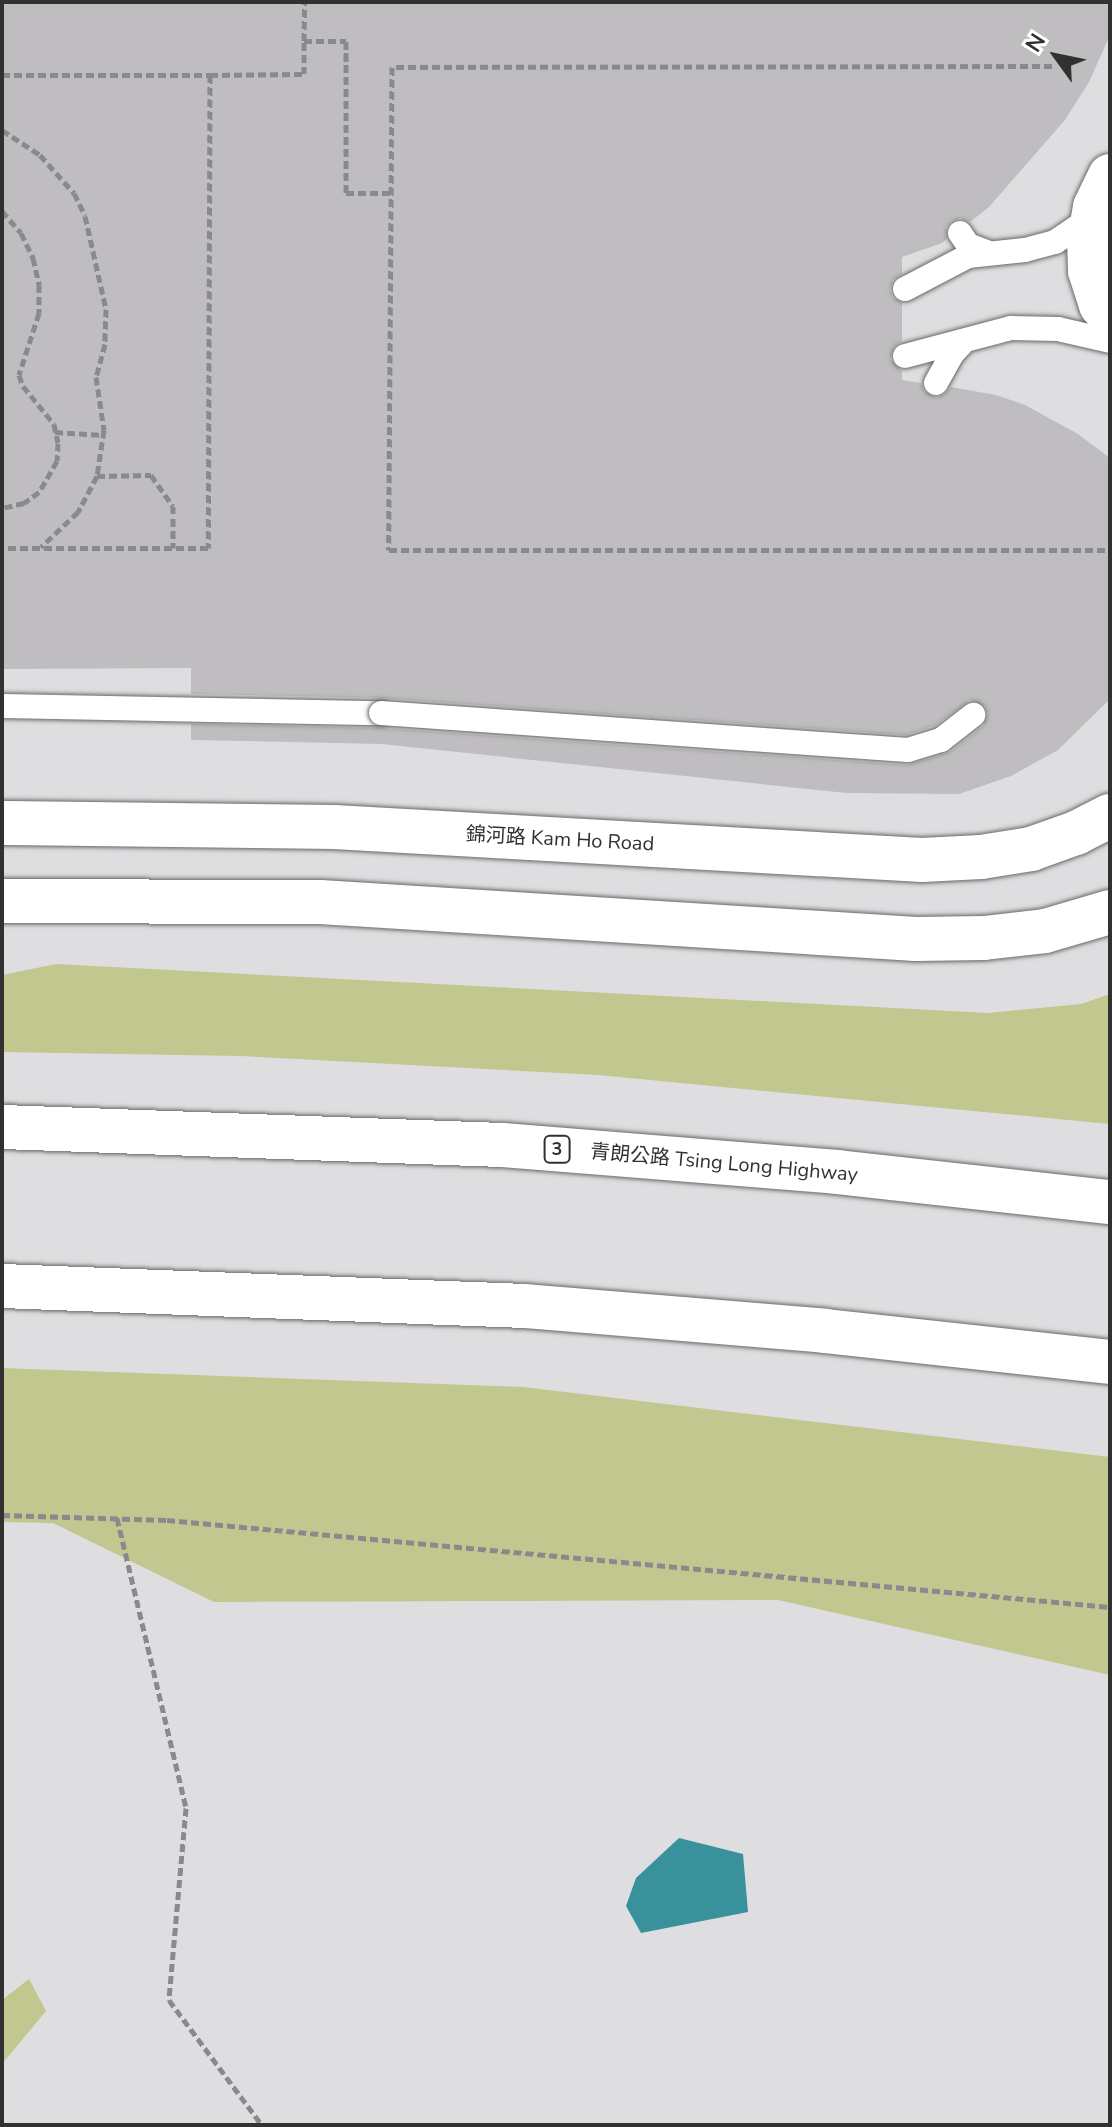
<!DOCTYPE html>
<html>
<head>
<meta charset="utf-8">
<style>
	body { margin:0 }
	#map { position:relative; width:1112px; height:2127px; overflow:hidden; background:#dedee0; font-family:"Nunito Sans","Noto Sans TC",sans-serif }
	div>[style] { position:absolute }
	.green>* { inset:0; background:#c2c68f }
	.water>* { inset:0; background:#39919c }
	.building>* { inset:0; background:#bfbdbf }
	.path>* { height:5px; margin-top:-2.5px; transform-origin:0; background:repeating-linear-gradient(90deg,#8a8a8c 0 8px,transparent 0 12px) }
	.roads { filter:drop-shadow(0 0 2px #69696b) drop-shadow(0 0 2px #69696b) }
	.service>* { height:24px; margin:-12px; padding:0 12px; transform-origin:12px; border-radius:12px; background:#fff }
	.secondary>* { height:44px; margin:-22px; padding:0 22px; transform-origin:22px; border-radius:22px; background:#fff }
	.motorway>* { height:44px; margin:-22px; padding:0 22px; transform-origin:22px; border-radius:22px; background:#fff }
	.bridges { filter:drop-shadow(0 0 2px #69696b) drop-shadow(0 0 2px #69696b) }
	.service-bridge>* { height:24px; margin:-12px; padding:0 12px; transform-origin:12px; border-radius:12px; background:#fff }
	span { translate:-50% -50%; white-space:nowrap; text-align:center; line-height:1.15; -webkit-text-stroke:7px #fff; paint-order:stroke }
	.shield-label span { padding:2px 6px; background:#fff; border:2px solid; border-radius:6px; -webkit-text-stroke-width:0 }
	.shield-label { font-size:18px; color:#313132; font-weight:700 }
	.street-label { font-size:20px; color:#313132 }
	.frame { position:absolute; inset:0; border:4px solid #313132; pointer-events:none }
	.north { position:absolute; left:1016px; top:16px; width:80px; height:80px; -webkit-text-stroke:6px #fff; paint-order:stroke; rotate:303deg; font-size:22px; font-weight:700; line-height:32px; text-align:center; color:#313132 }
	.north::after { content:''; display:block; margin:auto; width:28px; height:36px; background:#313132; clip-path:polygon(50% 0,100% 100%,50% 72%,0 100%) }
</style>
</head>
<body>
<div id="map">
	<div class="green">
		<i style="clip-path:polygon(56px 964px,988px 1013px,1081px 1004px,1110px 994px,1110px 1124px,598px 1075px,241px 1056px,2px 1052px,2px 975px)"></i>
		<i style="clip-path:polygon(2px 1368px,523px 1387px,1110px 1457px,1110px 1675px,778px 1600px,214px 1602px,53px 1523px,2px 1522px)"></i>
		<i style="clip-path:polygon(29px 1979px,46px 2011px,2px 2064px,2px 2000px)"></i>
	</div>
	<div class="water">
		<i style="clip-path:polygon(679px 1838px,743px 1854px,748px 1912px,641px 1933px,626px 1906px,636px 1878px)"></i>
	</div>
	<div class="building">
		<i style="clip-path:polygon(2px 2px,1110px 2px,1110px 35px,1089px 82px,1065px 120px,989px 207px,970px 222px,960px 218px,951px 221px,946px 227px,947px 239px,942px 243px,902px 257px,902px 274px,893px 280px,890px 289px,892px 297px,902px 303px,902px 341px,894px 346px,890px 359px,902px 371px,902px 380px,921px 383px,924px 391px,936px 398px,944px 395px,951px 387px,996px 395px,1025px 405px,1078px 434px,1110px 458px,1110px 699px,1058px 750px,1011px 776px,959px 794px,846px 793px,381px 744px,191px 740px,191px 724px,380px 728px,908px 765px,950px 752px,983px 726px,988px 714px,985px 706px,970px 700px,934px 726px,906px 735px,382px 698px,191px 694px,191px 668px,2px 669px)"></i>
	</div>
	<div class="path">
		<i style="left:304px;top:41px;width:39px;rotate:-89deg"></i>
		<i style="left:1052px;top:66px;width:660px;rotate:179.91deg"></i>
		<i style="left:392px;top:67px;width:483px;rotate:90.4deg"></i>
		<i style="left:389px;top:550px;width:721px"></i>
		<i style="left:2px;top:75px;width:208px"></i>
		<i style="left:210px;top:75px;width:473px;rotate:90.2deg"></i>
		<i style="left:208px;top:548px;width:206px;rotate:180deg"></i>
		<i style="left:210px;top:75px;width:94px;rotate:-0.6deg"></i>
		<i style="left:304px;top:74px;width:33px;rotate:-90deg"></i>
		<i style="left:304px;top:41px;width:42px"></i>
		<i style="left:346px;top:41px;width:152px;rotate:90deg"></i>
		<i style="left:346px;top:193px;width:45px"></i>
		<i style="left:2px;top:130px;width:45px;rotate:33.3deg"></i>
		<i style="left:40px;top:155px;width:51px;rotate:48.2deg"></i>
		<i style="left:74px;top:193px;width:25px;rotate:64deg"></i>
		<i style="left:85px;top:216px;width:95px;rotate:77.3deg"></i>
		<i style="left:106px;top:309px;width:35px;rotate:92deg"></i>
		<i style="left:105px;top:344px;width:34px;rotate:105deg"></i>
		<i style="left:96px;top:377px;width:54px;rotate:81.4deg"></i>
		<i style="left:104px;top:430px;width:47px;rotate:98.7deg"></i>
		<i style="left:97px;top:476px;width:41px;rotate:117.8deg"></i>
		<i style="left:78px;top:512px;width:51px;rotate:136.6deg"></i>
		<i style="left:2px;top:211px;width:29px;rotate:49deg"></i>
		<i style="left:21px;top:233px;width:28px;rotate:64deg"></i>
		<i style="left:33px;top:258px;width:28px;rotate:77deg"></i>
		<i style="left:39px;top:285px;width:28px;rotate:90deg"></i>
		<i style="left:39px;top:313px;width:65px;rotate:107.9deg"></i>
		<i style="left:19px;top:375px;width:12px;rotate:70deg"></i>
		<i style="left:23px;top:386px;width:49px;rotate:50.8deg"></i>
		<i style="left:54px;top:424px;width:19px;rotate:78deg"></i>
		<i style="left:58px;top:443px;width:18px;rotate:93deg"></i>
		<i style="left:57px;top:461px;width:36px;rotate:120deg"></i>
		<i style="left:39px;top:492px;width:19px;rotate:144deg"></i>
		<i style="left:24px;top:503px;width:23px;rotate:167deg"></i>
		<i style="left:55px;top:432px;width:48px;rotate:3.6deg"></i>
		<i style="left:97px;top:476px;width:54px;rotate:-1.1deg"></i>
		<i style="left:151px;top:475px;width:38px;rotate:55deg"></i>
		<i style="left:173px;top:506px;width:42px;rotate:90deg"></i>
		<i style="left:2px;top:1515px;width:165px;rotate:1.7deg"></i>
		<i style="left:167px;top:1520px;width:947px;rotate:5.27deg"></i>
		<i style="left:117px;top:1518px;width:298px;rotate:76.6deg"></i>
		<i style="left:186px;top:1808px;width:193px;rotate:95.1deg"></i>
		<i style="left:169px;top:2000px;width:156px;rotate:53.4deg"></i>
	</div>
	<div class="roads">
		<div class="service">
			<i style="left:960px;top:233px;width:14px;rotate:56deg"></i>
			<i style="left:968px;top:245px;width:19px;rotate:21deg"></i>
			<i style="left:905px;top:289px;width:71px;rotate:-27.6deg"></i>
			<i style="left:968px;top:256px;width:57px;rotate:-6deg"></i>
			<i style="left:1025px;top:250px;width:31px;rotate:-15deg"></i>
			<i style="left:1055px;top:242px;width:29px;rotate:-34deg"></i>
			<i style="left:1079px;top:226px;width:18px;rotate:-49deg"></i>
			<i style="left:905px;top:356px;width:110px;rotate:-14.8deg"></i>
			<i style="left:1011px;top:328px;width:47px;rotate:1.2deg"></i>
			<i style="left:1058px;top:329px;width:53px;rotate:13deg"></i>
			<i style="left:936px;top:383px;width:33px;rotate:-61deg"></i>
			<i style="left:952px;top:354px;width:18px;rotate:-47deg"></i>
			<i style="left:2px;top:706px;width:379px;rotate:1.1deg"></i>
		</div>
		<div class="secondary">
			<i style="left:1110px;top:176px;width:34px;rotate:116deg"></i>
			<i style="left:1095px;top:207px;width:34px;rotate:100deg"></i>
			<i style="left:1089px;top:240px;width:31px;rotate:88deg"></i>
			<i style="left:1090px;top:271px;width:36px;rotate:72deg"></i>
			<i style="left:1101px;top:305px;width:14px;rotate:51deg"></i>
			<i style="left:2px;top:823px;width:332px;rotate:0.7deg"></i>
			<i style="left:334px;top:827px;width:589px;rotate:3.21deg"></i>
			<i style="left:922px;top:860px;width:59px;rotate:-2.9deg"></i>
			<i style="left:981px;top:857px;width:51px;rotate:-9.1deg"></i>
			<i style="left:1031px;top:849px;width:48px;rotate:-19.6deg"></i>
			<i style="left:1076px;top:833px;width:38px;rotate:-27deg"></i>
			<i style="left:2px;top:901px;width:318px;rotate:0.2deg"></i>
			<i style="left:320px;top:902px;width:597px;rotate:3.55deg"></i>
			<i style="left:916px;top:939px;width:68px;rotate:-0.8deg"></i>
			<i style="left:984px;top:938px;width:61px;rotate:-6.5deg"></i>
			<i style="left:1045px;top:931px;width:68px;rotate:-16.3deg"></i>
		</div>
		<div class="motorway">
			<i style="left:2px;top:1127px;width:501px;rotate:2.06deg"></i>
			<i style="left:503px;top:1145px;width:335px;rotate:4.6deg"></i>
			<i style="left:837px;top:1172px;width:275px;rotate:6.3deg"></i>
			<i style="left:2px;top:1286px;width:522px;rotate:2.19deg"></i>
			<i style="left:524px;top:1306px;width:302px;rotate:4.7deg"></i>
			<i style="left:825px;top:1331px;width:287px;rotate:6.2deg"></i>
		</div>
	</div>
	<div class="bridges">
		<div class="service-bridge">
			<i style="left:381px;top:713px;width:528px;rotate:4.02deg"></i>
			<i style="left:908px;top:750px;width:34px;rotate:-17deg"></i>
			<i style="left:941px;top:740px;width:41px;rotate:-38deg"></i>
		</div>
	</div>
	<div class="shield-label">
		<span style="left:557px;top:1149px">3</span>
	</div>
	<div class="street-label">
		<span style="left:560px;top:839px;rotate:3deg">錦河路 Kam Ho Road</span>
		<span style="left:724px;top:1163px;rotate:5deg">青朗公路 Tsing Long Highway</span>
	</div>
	<div class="frame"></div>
	<div class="north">N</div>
</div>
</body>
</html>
